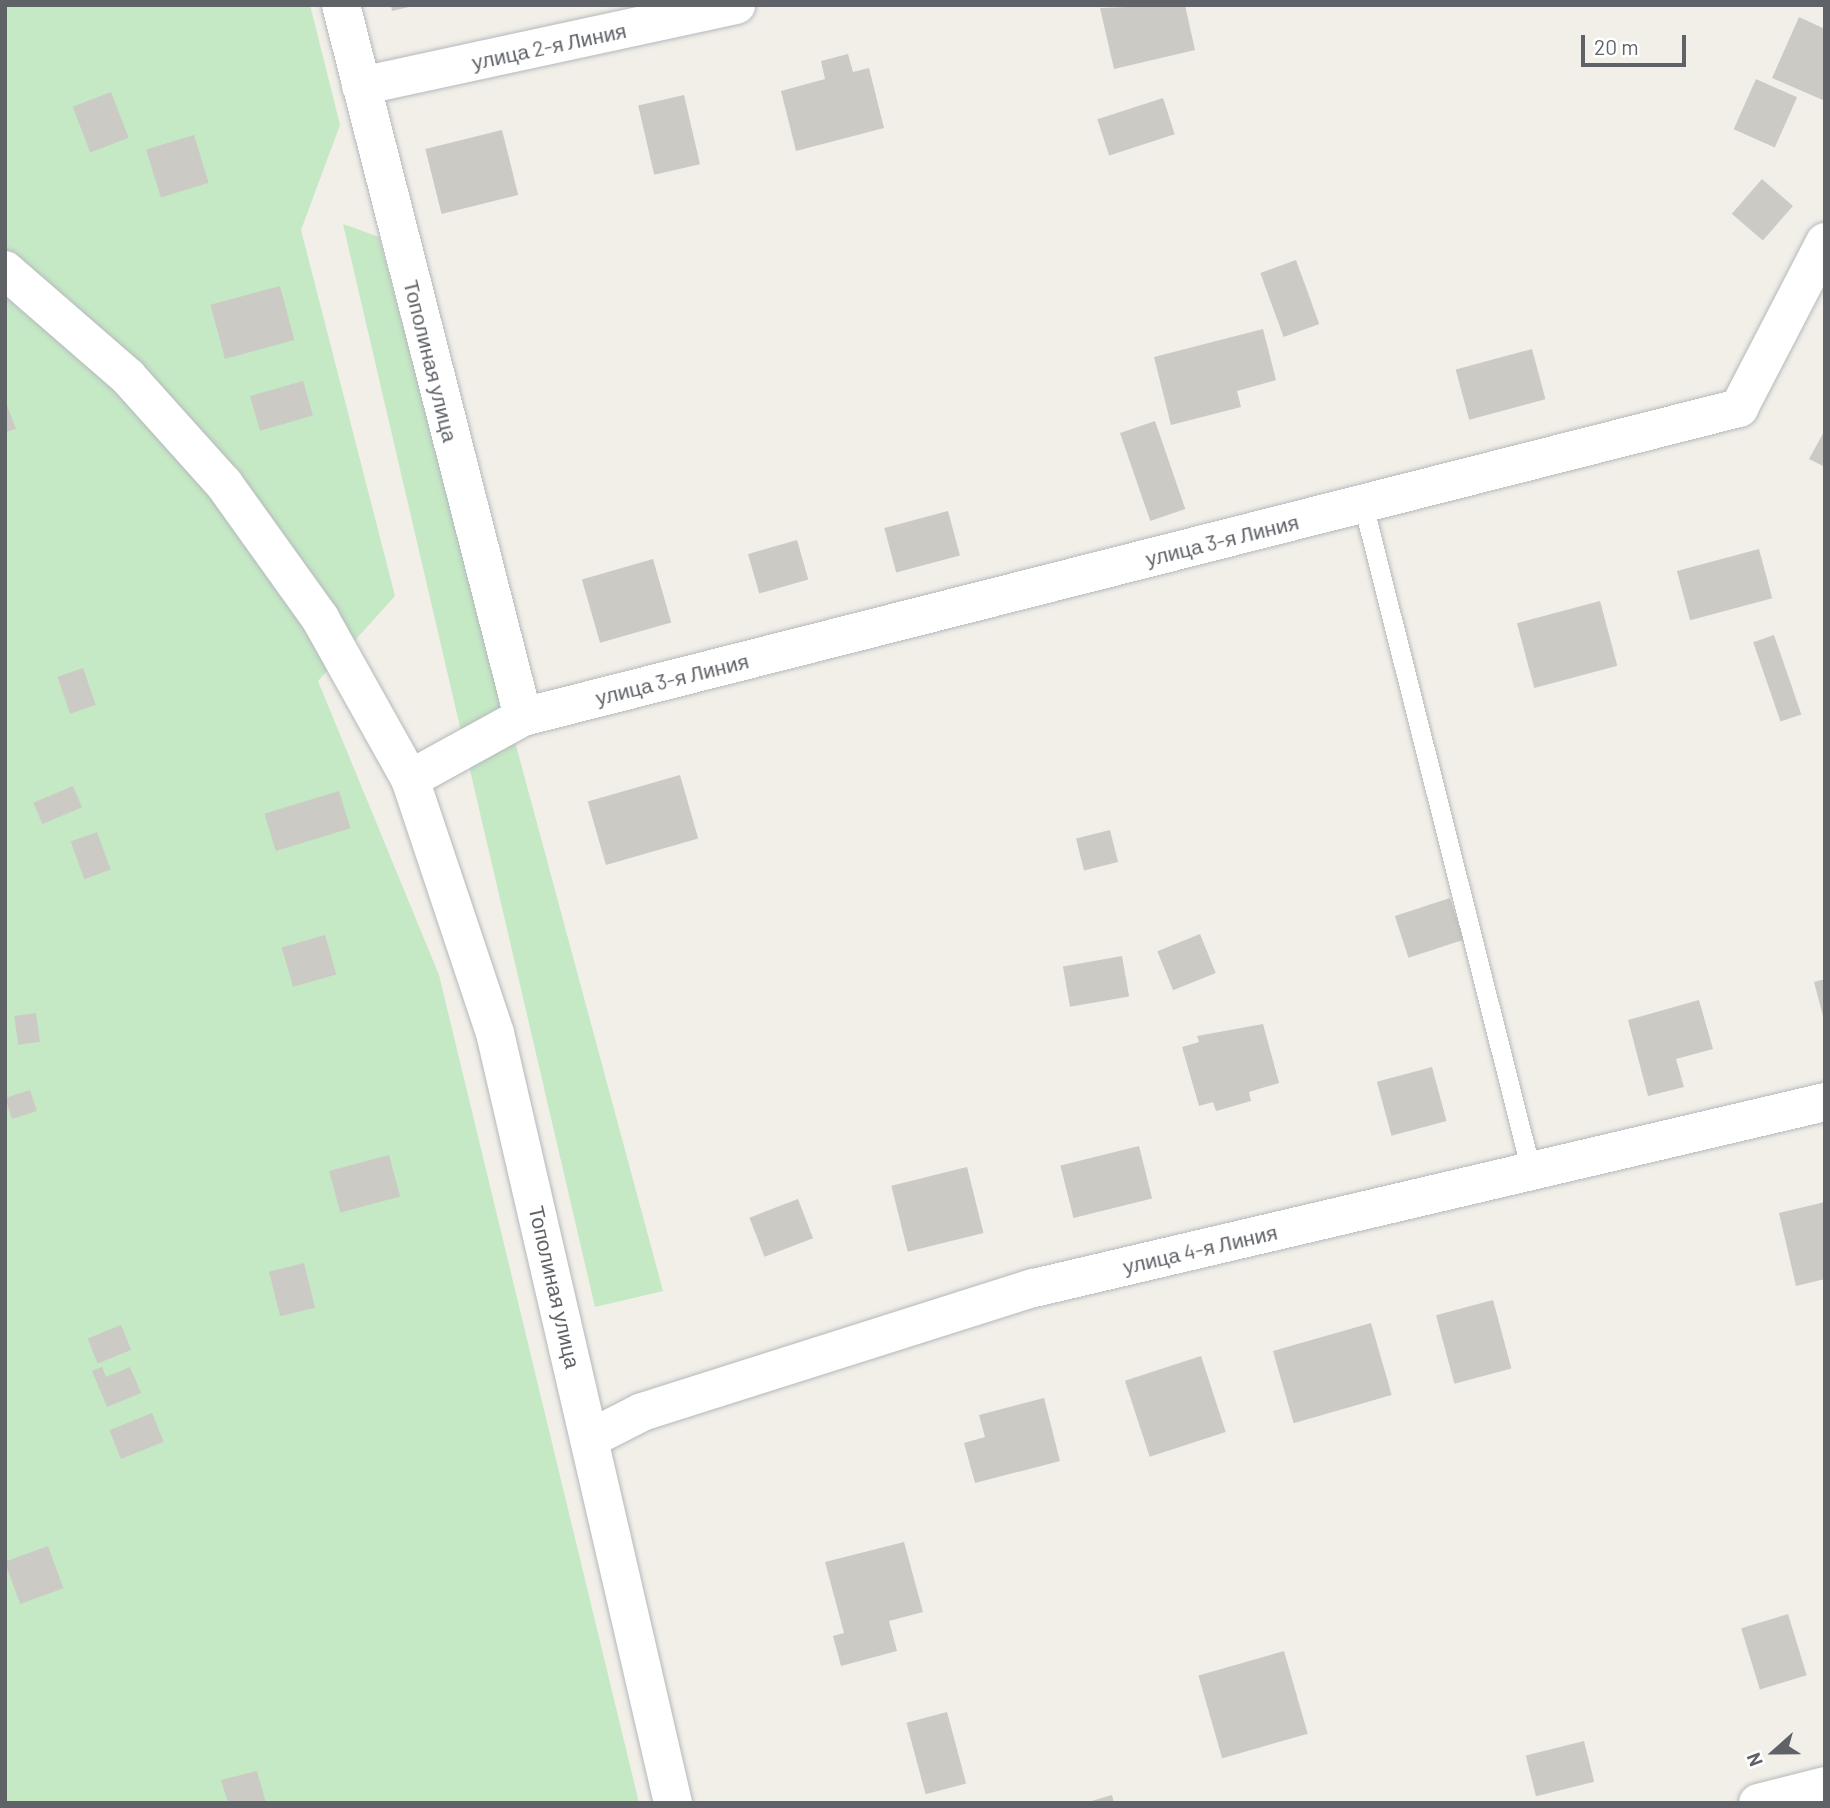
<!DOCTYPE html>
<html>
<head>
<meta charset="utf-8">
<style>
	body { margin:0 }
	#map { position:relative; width:1830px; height:1808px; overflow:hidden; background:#f1efe8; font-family:Barlow,sans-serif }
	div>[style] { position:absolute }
	.green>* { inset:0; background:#c5e8c5 }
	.building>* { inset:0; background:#cccac5; transform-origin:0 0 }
	.roads { filter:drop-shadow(0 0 2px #b5b8bc) drop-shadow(0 0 2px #b5b8bc) }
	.lane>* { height:19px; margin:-9.5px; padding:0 9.5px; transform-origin:9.5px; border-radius:9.5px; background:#fff }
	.street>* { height:38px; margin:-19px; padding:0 19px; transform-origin:19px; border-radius:19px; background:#fff }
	span { translate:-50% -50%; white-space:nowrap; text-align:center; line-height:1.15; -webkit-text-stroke:5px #fff; paint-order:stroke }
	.street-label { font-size:21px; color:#5f6368 }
	.frame { position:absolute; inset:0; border:7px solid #5f6368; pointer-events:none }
	.north { position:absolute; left:1739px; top:1717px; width:70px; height:70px; -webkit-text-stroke:5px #fff; paint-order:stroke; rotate:249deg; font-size:19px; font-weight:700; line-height:28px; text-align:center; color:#5f6368 }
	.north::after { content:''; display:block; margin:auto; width:24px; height:32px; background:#5f6368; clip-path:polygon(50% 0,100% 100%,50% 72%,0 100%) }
	.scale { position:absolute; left:1581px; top:35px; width:105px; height:32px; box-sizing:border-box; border:4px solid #5f6368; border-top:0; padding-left:9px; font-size:21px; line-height:24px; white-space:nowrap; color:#5f6368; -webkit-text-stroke:5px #fff; paint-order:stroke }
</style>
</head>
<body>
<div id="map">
	<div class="green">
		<i style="clip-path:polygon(5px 5px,310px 5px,340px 125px,301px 230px,395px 596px,318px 681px,439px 975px,639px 1803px,5px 1803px)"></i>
		<i style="clip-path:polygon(343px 224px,379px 237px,663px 1291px,595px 1307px)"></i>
	</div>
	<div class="building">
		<i style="clip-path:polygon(391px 5px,413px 5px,413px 6px,392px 11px)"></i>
		<i style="clip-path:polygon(1185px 5px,1195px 50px,1114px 69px,1100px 8px)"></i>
		<i style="clip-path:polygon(1799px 17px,1825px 29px,1825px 101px,1772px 78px)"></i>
		<i style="clip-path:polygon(848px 54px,853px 72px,869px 68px,884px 128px,796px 151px,781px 91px,825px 79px,821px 61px)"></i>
		<i style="left:1756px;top:79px;width:45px;height:55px;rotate:24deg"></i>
		<i style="left:111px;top:92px;width:49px;height:41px;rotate:69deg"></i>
		<i style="left:684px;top:95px;width:71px;height:47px;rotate:77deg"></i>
		<i style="left:1163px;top:98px;width:38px;height:69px;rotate:72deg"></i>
		<i style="left:502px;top:130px;width:67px;height:79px;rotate:76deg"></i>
		<i style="left:194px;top:135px;width:50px;height:50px;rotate:73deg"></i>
		<i style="left:1762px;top:179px;width:41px;height:46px;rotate:41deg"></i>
		<i style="left:1296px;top:260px;width:68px;height:38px;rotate:70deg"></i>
		<i style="left:280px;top:286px;width:56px;height:72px;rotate:75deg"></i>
		<i style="clip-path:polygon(1263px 329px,1276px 380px,1237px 391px,1241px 407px,1171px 425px,1154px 357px)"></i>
		<i style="left:1532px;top:349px;width:52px;height:79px;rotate:75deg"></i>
		<i style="left:303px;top:381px;width:36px;height:55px;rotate:74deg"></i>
		<i style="clip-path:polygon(5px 400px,16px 429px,5px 432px)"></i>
		<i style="left:1155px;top:421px;width:93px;height:37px;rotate:71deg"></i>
		<i style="clip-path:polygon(1825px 430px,1825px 467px,1809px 459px)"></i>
		<i style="left:948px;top:511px;width:46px;height:66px;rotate:75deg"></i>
		<i style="left:797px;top:540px;width:41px;height:51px;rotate:74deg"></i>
		<i style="left:1759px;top:549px;width:51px;height:85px;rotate:75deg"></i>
		<i style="left:653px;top:559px;width:66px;height:74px;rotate:74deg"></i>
		<i style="left:1600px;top:601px;width:67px;height:86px;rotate:75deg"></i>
		<i style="left:1774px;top:635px;width:84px;height:22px;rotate:71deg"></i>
		<i style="left:83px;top:668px;width:39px;height:27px;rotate:71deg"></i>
		<i style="left:680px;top:775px;width:66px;height:96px;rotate:74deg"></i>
		<i style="left:73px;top:786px;width:23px;height:43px;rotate:67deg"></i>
		<i style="left:339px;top:791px;width:39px;height:78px;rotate:73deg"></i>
		<i style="left:1110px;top:830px;width:33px;height:35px;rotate:76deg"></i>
		<i style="left:97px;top:832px;width:40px;height:28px;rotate:70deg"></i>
		<i style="left:1450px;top:898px;width:44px;height:58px;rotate:72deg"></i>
		<i style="left:1200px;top:934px;width:42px;height:46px;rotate:68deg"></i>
		<i style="left:325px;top:935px;width:41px;height:45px;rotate:74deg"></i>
		<i style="left:1122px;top:956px;width:41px;height:60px;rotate:80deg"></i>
		<i style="clip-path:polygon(1825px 979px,1825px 1019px,1824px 1020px,1814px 982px)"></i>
		<i style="clip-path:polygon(1699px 1000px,1713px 1049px,1676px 1059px,1684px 1087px,1648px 1096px,1628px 1020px)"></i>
		<i style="left:36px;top:1013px;width:29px;height:22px;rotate:82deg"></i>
		<i style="clip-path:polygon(1263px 1024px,1279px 1083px,1249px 1092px,1251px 1101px,1216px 1111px,1213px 1102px,1199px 1106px,1182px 1047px,1199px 1042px,1197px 1036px)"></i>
		<i style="left:1432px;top:1067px;width:56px;height:57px;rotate:75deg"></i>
		<i style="left:30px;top:1090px;width:22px;height:26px;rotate:72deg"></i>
		<i style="left:1139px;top:1146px;width:54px;height:81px;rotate:76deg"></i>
		<i style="left:389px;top:1155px;width:43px;height:62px;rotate:75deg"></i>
		<i style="left:967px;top:1167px;width:68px;height:78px;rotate:76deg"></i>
		<i style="left:798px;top:1199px;width:42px;height:52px;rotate:69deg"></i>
		<i style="clip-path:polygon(1825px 1202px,1825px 1279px,1796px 1286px,1779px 1213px)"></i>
		<i style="left:304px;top:1263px;width:46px;height:36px;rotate:76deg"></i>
		<i style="left:1493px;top:1300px;width:71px;height:59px;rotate:75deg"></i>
		<i style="left:1371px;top:1323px;width:75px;height:102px;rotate:74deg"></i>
		<i style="left:121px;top:1325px;width:27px;height:36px;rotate:68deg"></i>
		<i style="left:1201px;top:1356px;width:80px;height:80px;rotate:72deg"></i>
		<i style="clip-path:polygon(102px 1367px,106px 1377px,130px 1367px,141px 1393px,107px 1407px,92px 1371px)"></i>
		<i style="clip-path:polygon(1044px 1398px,1060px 1461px,975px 1483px,964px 1443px,985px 1437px,979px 1415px)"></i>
		<i style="left:152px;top:1413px;width:31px;height:46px;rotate:68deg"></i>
		<i style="clip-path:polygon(904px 1542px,923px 1612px,889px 1621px,897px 1651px,841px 1666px,833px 1636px,844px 1633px,825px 1562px)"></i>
		<i style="left:48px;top:1546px;width:45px;height:46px;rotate:70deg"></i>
		<i style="left:1788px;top:1614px;width:64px;height:49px;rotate:73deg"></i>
		<i style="left:1284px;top:1651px;width:86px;height:89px;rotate:74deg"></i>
		<i style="left:947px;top:1712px;width:74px;height:42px;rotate:75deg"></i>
		<i style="left:1584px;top:1741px;width:42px;height:60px;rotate:76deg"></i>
		<i style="clip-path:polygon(257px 1771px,266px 1803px,228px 1803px,221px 1780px)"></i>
		<i style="clip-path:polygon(1112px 1795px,1114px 1803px,1088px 1803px,1088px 1802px)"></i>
	</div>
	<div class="roads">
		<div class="lane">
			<i style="left:1363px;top:504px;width:688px;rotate:75.86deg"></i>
		</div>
		<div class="street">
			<i style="left:341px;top:5px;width:735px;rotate:75.66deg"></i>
			<i style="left:361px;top:86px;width:384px;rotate:-12.2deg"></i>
			<i style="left:5px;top:270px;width:163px;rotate:41deg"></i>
			<i style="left:128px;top:377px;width:144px;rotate:48.1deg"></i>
			<i style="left:224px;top:484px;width:165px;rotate:54.4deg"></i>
			<i style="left:320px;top:618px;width:184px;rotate:60.8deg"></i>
			<i style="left:410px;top:779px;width:268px;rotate:71.5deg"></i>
			<i style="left:495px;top:1033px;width:790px;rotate:76.98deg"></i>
			<i style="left:410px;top:779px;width:129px;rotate:-28.8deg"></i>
			<i style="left:523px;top:717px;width:1255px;rotate:-14.26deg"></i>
			<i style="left:1739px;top:408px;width:187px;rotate:-62.6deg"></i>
			<i style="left:589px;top:1439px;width:59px;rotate:-27deg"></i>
			<i style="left:642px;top:1412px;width:411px;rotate:-17.6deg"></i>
			<i style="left:1034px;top:1288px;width:813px;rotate:-13.23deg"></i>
			<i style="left:1758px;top:1803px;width:69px;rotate:-14.2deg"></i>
		</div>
	</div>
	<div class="street-label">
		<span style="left:549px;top:46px;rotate:-12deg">улица 2-я Линия</span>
		<span style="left:431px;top:361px;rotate:76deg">Тополиная улица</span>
		<span style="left:1222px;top:540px;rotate:-14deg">улица 3-я Линия</span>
		<span style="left:672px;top:679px;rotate:-14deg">улица 3-я Линия</span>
		<span style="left:1200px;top:1249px;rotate:-13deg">улица 4-я Линия</span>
		<span style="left:555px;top:1287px;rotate:77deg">Тополиная улица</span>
	</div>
	<div class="frame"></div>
	<div class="north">N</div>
	<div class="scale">20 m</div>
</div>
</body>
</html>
